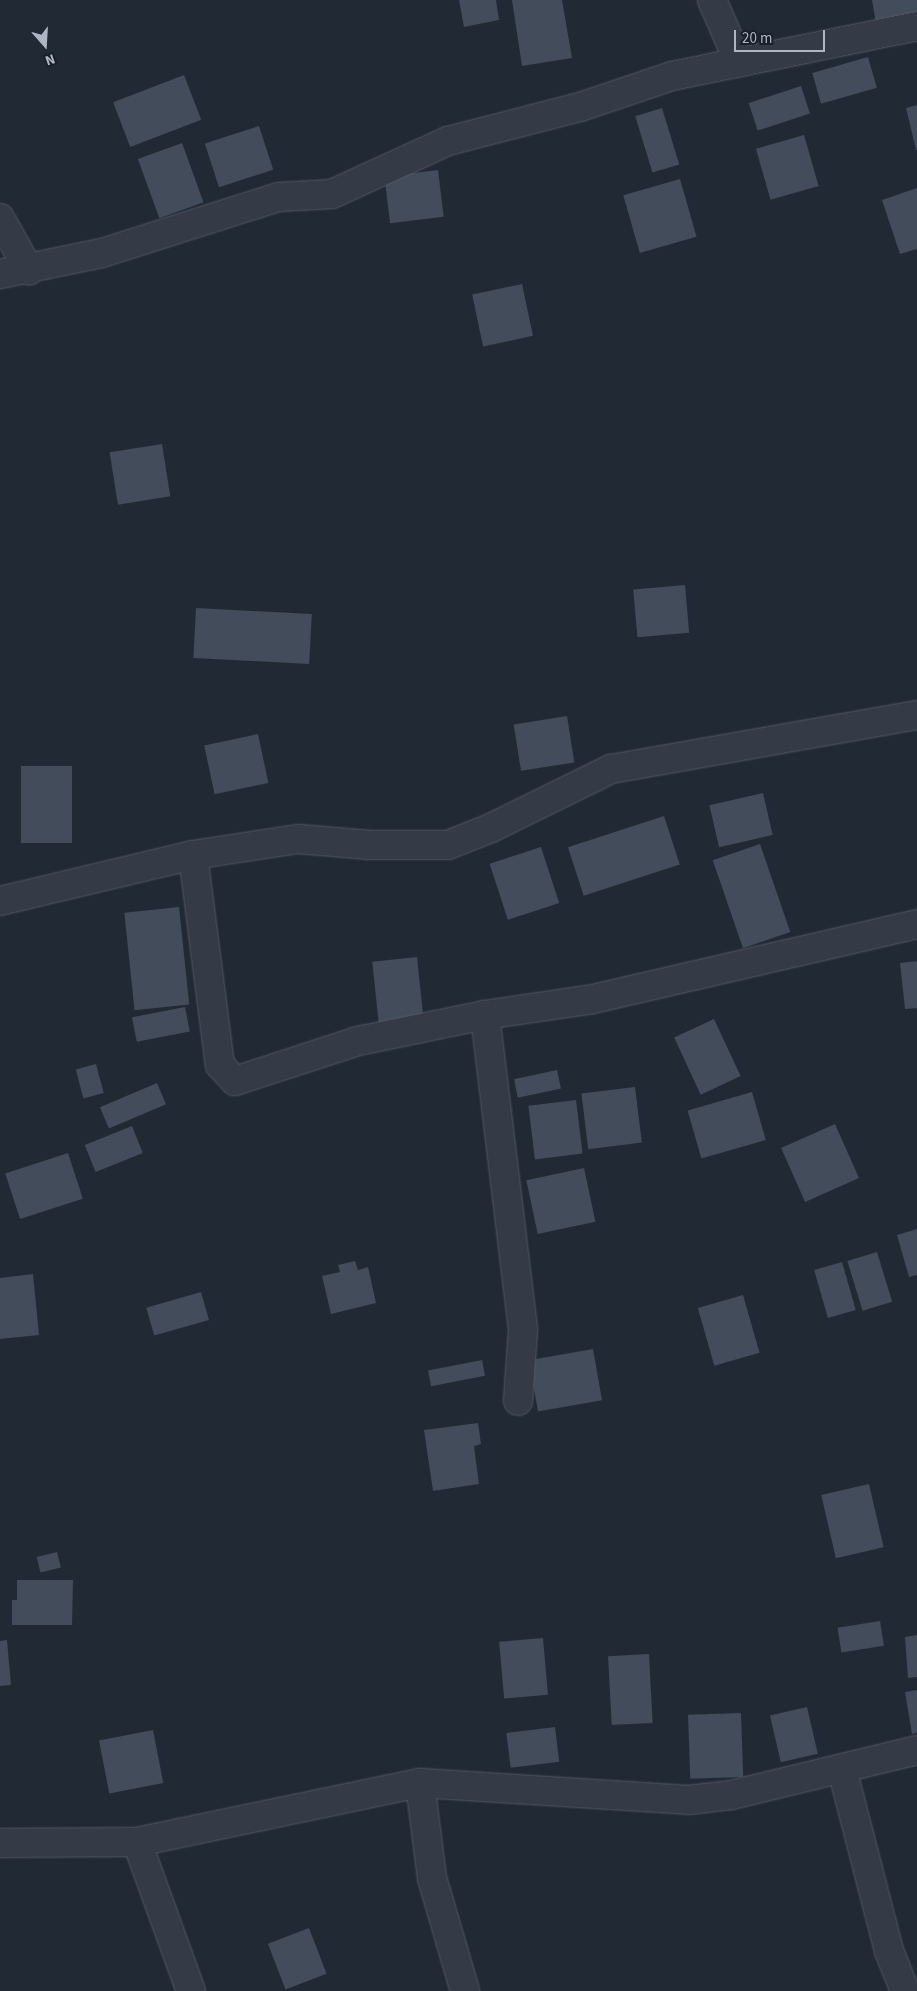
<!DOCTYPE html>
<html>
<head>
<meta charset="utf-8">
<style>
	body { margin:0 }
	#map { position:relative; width:917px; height:1991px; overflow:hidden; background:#212935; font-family:"Source Sans 3",sans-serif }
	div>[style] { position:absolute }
	.building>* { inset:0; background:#424c5a; transform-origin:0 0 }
	.roads { filter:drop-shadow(0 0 1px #525964) drop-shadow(0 0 1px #525964) }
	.minor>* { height:28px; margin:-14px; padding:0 14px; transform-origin:14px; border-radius:14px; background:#343b46 }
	span { translate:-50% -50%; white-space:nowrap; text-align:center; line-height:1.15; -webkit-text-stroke:4px #1a202b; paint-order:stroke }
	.north { position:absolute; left:20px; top:20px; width:50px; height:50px; -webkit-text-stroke:4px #1a202b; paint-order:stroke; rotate:161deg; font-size:14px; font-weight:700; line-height:20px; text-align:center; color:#afb6c3 }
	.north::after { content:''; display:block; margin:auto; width:18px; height:22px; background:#afb6c3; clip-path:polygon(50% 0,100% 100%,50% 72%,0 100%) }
	.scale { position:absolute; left:734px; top:30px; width:91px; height:22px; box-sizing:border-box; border:2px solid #afb6c3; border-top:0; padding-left:6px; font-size:15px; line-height:18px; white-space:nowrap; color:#afb6c3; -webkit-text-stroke:4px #1a202b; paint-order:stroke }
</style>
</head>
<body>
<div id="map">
	<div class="building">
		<i style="clip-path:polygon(459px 0,496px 0,499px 20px,464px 27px)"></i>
		<i style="clip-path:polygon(512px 0,562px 0,572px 58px,522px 66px)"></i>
		<i style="clip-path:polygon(872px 0,917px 0,917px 16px,876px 24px)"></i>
		<i style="left:868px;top:57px;width:32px;height:58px;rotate:74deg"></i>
		<i style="left:184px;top:75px;width:48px;height:76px;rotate:69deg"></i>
		<i style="left:801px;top:86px;width:29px;height:55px;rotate:72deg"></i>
		<i style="clip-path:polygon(917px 105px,917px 150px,916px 150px,906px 108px)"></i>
		<i style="left:662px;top:108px;width:59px;height:28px;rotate:73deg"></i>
		<i style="left:259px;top:126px;width:46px;height:57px;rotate:72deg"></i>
		<i style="left:804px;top:135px;width:53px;height:50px;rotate:74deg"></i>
		<i style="left:182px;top:143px;width:63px;height:47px;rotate:70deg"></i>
		<i style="left:438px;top:170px;width:47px;height:54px;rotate:83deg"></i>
		<i style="left:680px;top:179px;width:60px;height:59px;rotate:74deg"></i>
		<i style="clip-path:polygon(917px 188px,917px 249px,900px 254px,882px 200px)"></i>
		<i style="left:522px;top:284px;width:53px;height:51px;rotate:78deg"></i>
		<i style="left:162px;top:444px;width:53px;height:53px;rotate:81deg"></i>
		<i style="left:685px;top:585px;width:48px;height:52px;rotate:85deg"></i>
		<i style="left:196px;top:608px;width:116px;height:50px;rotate:3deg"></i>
		<i style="left:567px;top:716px;width:47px;height:54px;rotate:81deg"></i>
		<i style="left:258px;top:734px;width:50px;height:55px;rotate:78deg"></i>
		<i style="left:21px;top:766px;width:51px;height:77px"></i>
		<i style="left:763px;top:793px;width:43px;height:55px;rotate:77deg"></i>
		<i style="left:664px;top:816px;width:51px;height:101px;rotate:72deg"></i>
		<i style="left:760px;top:844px;width:93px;height:50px;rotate:71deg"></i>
		<i style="left:541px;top:847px;width:59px;height:54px;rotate:72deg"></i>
		<i style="left:179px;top:907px;width:98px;height:55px;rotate:84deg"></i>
		<i style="left:417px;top:957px;width:63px;height:45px;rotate:84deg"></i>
		<i style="clip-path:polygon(917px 961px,917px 1008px,905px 1009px,900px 963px)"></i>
		<i style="left:185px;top:1007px;width:25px;height:54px;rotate:79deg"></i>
		<i style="left:714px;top:1019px;width:63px;height:44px;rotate:65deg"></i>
		<i style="left:96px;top:1064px;width:30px;height:21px;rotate:75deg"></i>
		<i style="left:557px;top:1070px;width:19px;height:44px;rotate:78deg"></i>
		<i style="left:157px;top:1083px;width:23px;height:62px;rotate:67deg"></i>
		<i style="left:635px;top:1087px;width:56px;height:54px;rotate:83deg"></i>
		<i style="left:752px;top:1092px;width:50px;height:67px;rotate:74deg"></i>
		<i style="left:576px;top:1100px;width:54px;height:48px;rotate:83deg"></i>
		<i style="left:835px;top:1124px;width:59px;height:59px;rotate:66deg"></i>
		<i style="left:132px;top:1126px;width:29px;height:51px;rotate:68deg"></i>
		<i style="left:68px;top:1153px;width:48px;height:66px;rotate:72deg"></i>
		<i style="left:584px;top:1168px;width:55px;height:59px;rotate:78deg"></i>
		<i style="clip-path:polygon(917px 1229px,917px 1275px,909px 1277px,897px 1235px)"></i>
		<i style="left:877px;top:1252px;width:52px;height:31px;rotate:73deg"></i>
		<i style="clip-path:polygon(355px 1261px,358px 1270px,368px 1267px,376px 1303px,331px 1314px,322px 1276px,340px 1272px,338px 1265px)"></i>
		<i style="left:842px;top:1262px;width:50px;height:29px;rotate:74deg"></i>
		<i style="clip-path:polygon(33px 1274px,39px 1335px,0 1339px,0 1278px)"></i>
		<i style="left:201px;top:1292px;width:29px;height:57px;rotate:74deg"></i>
		<i style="left:743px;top:1295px;width:60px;height:47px;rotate:74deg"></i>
		<i style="left:593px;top:1349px;width:52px;height:65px;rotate:80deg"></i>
		<i style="left:482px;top:1360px;width:16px;height:55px;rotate:79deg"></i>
		<i style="clip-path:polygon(478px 1423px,481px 1444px,474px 1446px,479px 1484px,433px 1491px,424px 1430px)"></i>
		<i style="left:869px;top:1484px;width:65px;height:49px;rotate:77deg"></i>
		<i style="left:57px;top:1552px;width:16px;height:21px;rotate:76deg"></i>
		<i style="clip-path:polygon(17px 1580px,73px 1580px,72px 1625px,12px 1625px,12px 1600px,17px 1600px)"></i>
		<i style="left:880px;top:1621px;width:25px;height:43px;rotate:81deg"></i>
		<i style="clip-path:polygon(917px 1635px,917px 1677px,908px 1678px,905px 1637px)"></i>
		<i style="left:543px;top:1638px;width:57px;height:44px;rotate:85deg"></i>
		<i style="clip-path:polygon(7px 1640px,11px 1685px,0 1686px,0 1641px)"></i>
		<i style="left:649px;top:1654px;width:69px;height:41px;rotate:87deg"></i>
		<i style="clip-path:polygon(917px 1690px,917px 1733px,912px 1734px,905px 1692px)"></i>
		<i style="left:807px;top:1707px;width:48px;height:38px;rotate:77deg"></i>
		<i style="left:741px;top:1713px;width:64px;height:53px;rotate:88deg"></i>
		<i style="left:555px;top:1727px;width:35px;height:49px;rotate:83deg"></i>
		<i style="left:153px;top:1730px;width:54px;height:55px;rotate:79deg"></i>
		<i style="left:309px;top:1928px;width:49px;height:44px;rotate:69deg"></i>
	</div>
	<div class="roads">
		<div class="minor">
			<i style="left:712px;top:0;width:68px;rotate:66.5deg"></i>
			<i style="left:0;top:218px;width:60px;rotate:60.9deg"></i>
			<i style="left:0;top:274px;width:104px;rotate:-11.6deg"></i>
			<i style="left:102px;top:253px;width:186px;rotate:-17.6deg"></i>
			<i style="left:279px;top:197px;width:53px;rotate:-3.2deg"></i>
			<i style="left:332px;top:194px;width:128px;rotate:-24.6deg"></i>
			<i style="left:448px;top:141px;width:139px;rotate:-14.5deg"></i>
			<i style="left:583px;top:106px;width:94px;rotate:-18.6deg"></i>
			<i style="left:672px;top:76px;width:250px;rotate:-11.5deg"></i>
			<i style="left:193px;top:855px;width:212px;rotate:82.7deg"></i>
			<i style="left:220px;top:1065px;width:22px;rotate:47deg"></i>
			<i style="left:235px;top:1081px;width:129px;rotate:-18deg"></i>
			<i style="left:358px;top:1041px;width:130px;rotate:-11.6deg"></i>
			<i style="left:485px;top:1015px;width:109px;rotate:-8.4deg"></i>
			<i style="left:593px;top:999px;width:333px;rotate:-13deg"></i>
			<i style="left:0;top:901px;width:198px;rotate:-13.4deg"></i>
			<i style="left:193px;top:855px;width:106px;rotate:-8.7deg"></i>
			<i style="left:298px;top:839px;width:73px;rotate:4.7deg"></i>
			<i style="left:371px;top:845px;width:77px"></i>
			<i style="left:448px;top:845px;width:46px;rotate:-21.6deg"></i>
			<i style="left:491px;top:828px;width:134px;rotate:-26.2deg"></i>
			<i style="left:611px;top:769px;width:311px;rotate:-10deg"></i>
			<i style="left:485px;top:1015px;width:317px;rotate:83.1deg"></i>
			<i style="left:523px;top:1330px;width:71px;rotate:94deg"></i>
			<i style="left:842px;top:1769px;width:188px;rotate:75.5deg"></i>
			<i style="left:889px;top:1951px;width:43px;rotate:68.2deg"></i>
			<i style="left:420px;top:1783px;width:96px;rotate:82.8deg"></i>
			<i style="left:432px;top:1878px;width:118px;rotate:73.7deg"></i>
			<i style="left:137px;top:1842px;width:158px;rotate:70.1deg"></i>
			<i style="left:0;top:1843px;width:137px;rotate:-0.4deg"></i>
			<i style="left:137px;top:1842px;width:289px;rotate:-11.8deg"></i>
			<i style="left:420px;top:1783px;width:269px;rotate:3.6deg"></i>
			<i style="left:688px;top:1800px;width:43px;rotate:-6.6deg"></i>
			<i style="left:731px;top:1795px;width:191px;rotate:-13.6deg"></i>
		</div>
	</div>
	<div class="north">N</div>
	<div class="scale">20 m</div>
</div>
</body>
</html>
